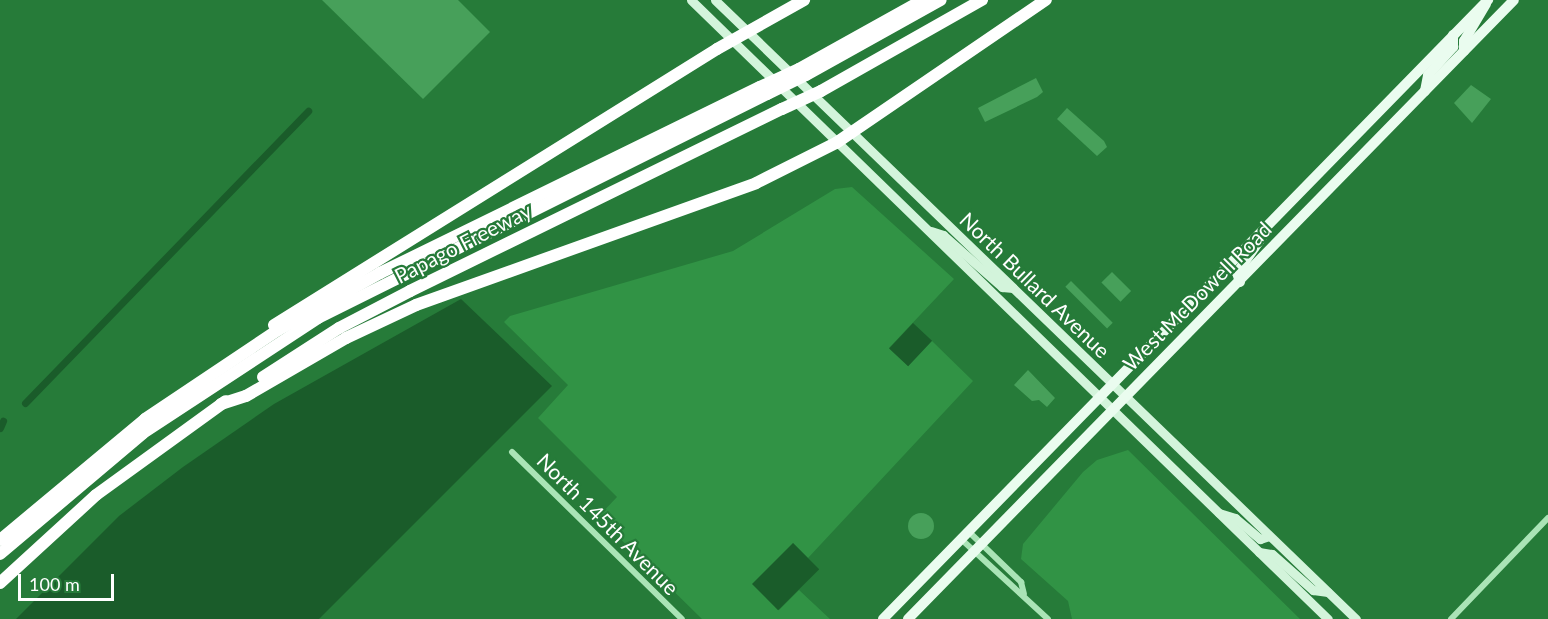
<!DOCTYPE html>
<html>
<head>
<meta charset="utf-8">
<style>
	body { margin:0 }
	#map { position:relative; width:1548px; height:619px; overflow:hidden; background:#267b39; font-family:Lato,sans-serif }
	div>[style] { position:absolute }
	.green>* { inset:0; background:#319345 }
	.water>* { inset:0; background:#1a5c2a; transform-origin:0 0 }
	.canal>* { height:7px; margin:-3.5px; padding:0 3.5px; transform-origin:3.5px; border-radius:3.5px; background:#1a5c2a }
	.building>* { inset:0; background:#47a05a; transform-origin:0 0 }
	.round { border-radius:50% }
	.street>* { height:6px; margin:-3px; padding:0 3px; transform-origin:3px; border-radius:3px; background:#aae4b6 }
	.secondary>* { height:9px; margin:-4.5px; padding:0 4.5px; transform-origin:4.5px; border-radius:4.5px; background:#d3f4db }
	.primary>* { height:10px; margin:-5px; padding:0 5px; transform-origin:5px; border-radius:5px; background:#eafcef }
	.highway>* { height:12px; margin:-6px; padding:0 6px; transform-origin:6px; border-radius:6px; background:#fff }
	.highway-bridge>* { height:12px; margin:-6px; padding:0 6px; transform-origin:6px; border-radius:6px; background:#fff }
	span { translate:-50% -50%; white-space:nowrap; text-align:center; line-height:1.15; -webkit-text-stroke:4.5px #267b39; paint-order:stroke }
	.street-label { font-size:21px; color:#fff }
	.scale { position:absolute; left:18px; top:574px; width:96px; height:27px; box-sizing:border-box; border:3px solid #fff; border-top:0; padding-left:8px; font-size:18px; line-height:21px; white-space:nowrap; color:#fff; -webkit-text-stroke:4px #267b39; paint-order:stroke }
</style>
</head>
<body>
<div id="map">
	<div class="green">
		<i style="clip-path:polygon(852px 187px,954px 279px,889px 348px,908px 366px,932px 341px,973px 381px,808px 558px,793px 543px,779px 610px,799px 590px,830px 619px,702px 619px,598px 517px,617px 497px,538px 418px,568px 385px,504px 322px,510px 316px,733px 251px,835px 189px)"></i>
		<i style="clip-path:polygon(1128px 450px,1300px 619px,1072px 619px,1068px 601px,1021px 559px,1023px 544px,1083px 472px,1097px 460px)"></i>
	</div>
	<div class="water">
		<i style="clip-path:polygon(461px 299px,552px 386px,319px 619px,16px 619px,119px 516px,183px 467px,274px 404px)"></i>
		<i style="left:913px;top:323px;width:26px;height:35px;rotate:43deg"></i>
		<i style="left:793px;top:543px;width:37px;height:58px;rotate:45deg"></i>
	</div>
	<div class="canal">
		<i style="left:25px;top:403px;width:407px;rotate:-45.9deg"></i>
		<i style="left:0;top:428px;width:8px;rotate:-67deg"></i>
	</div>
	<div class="building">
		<i style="clip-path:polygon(322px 0,458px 0,490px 32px,423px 99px)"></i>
		<i style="clip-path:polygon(1036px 78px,1043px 92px,1037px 97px,985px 122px,978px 108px)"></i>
		<i style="clip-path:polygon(1471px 85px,1491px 99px,1472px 123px,1454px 103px)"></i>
		<i style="clip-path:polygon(1067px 108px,1104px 141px,1107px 147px,1097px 156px,1057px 119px)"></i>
		<i style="left:1112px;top:272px;width:27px;height:15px;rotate:45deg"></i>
		<i style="left:1071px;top:281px;width:59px;height:8px;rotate:45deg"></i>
		<i style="clip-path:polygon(1028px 370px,1055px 398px,1047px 407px,1039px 400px,1032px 401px,1014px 385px)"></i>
		<i class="round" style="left:908px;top:513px;width:26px;height:26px"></i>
	</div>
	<div class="street">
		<i style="left:512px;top:452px;width:238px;rotate:44.5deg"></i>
		<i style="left:968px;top:531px;width:74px;rotate:43.9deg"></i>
		<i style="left:1021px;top:582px;width:12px;rotate:76deg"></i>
		<i style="left:961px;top:539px;width:118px;rotate:42.6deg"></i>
		<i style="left:1451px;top:619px;width:140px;rotate:-46.2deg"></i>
	</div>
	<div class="secondary">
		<i style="left:691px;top:0;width:888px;rotate:44.18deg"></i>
		<i style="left:715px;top:0;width:891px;rotate:44deg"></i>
		<i style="left:931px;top:231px;width:13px;rotate:18deg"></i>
		<i style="left:943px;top:235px;width:79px;rotate:41.4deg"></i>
		<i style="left:1002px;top:287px;width:11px;rotate:5deg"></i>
		<i style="left:1219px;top:513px;width:17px;rotate:17deg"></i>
		<i style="left:1235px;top:518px;width:33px;rotate:40deg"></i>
		<i style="left:1260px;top:539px;width:9px;rotate:-18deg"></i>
		<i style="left:1259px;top:552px;width:13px;rotate:9deg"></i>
		<i style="left:1272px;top:554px;width:55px;rotate:41.3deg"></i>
		<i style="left:1313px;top:590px;width:15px;rotate:8deg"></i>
	</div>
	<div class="primary">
		<i style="left:1464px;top:51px;width:10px;rotate:-90deg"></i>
		<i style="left:1464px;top:41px;width:43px;rotate:-59.3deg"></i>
		<i style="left:1425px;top:91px;width:16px;rotate:-79deg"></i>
		<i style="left:1428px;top:75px;width:38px;rotate:-48deg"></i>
		<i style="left:1453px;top:47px;width:12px;rotate:-90deg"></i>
		<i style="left:1240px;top:282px;width:9px;rotate:-108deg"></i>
		<i style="left:1237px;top:273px;width:47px;rotate:-55.3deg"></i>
		<i style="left:883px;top:619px;width:866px;rotate:-45.66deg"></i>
		<i style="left:908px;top:619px;width:866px;rotate:-45.61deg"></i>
	</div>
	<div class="highway">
		<i style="left:799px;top:69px;width:142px;rotate:-29.1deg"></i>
		<i style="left:806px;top:75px;width:154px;rotate:-29.1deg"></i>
		<i style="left:821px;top:91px;width:185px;rotate:-29.5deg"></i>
		<i style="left:274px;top:325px;width:522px;rotate:-31.92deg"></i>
		<i style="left:717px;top:49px;width:100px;rotate:-29.4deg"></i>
		<i style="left:263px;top:377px;width:90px;rotate:-32.8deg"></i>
		<i style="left:339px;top:328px;width:80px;rotate:-27.5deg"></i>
		<i style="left:410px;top:291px;width:414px;rotate:-26.1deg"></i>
		<i style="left:221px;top:404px;width:26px;rotate:-18deg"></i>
		<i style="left:246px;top:396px;width:116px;rotate:-30.1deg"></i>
		<i style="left:346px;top:338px;width:77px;rotate:-25.2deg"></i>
		<i style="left:416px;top:305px;width:361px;rotate:-19.7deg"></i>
		<i style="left:756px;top:183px;width:89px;rotate:-26.6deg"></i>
		<i style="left:836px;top:143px;width:254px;rotate:-34.3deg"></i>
		<i style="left:0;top:540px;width:189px;rotate:-39.8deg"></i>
		<i style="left:145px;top:419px;width:160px;rotate:-33.8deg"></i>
		<i style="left:278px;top:330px;width:117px;rotate:-29.2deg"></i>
		<i style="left:380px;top:273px;width:423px;rotate:-26.1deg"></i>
		<i style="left:0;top:554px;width:187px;rotate:-40.2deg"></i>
		<i style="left:143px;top:433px;width:209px;rotate:-33.3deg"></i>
		<i style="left:318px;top:318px;width:502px;rotate:-26.51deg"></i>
		<i style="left:0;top:583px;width:130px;rotate:-42.5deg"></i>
		<i style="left:96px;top:495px;width:160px;rotate:-35.9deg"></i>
	</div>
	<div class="highway-bridge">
		<i style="left:760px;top:87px;width:43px;rotate:-24.8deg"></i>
		<i style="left:767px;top:94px;width:43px;rotate:-26deg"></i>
		<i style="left:782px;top:109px;width:43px;rotate:-24.8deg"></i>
	</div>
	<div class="street-label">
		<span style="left:463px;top:243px;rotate:-27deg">Papago Freeway</span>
		<span style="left:1035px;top:285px;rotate:44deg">North Bullard Avenue</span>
		<span style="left:1197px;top:296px;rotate:-45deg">West McDowell Road</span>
		<span style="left:608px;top:524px;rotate:45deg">North 145th Avenue</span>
	</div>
	<div class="scale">100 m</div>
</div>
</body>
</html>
